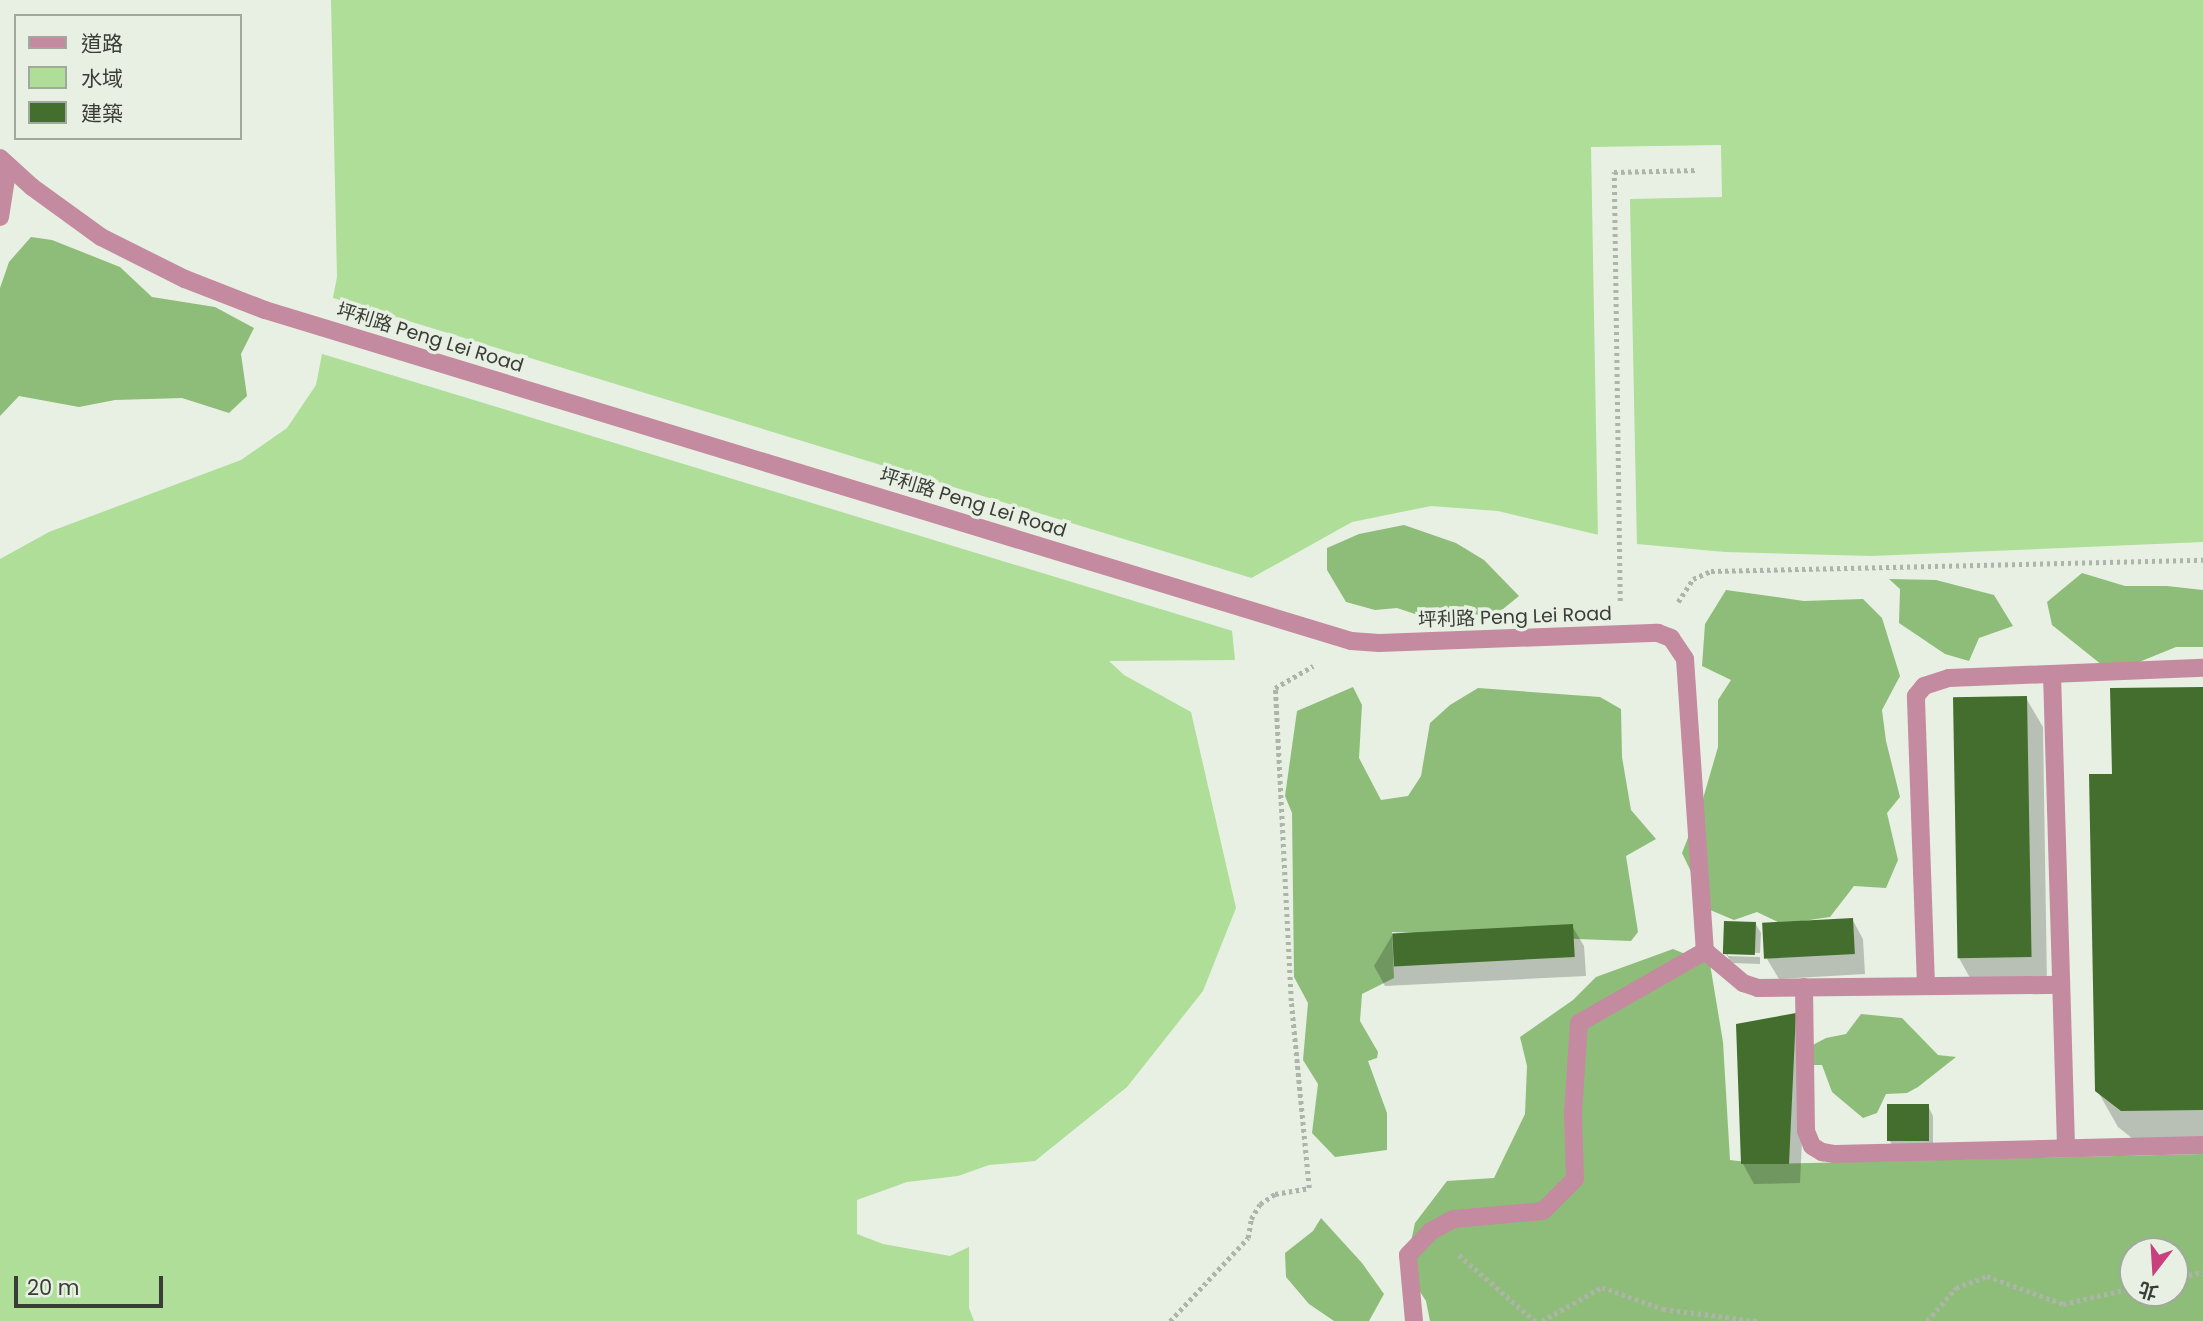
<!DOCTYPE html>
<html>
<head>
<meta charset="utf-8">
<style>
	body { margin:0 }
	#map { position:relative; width:2203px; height:1321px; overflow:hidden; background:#e7f0e3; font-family:Poppins,"Noto Sans TC",sans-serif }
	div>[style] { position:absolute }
	.forest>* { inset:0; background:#8ebd79 }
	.water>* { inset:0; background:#aede98 }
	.pier>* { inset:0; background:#e7f0e3 }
	.shadow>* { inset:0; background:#0003 }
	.building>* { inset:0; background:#436e2d; transform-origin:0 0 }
	.path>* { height:4.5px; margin-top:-2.25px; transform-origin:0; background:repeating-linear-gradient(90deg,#adb4a9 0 3.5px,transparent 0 7px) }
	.minor>* { height:18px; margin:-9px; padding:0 9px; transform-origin:9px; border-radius:9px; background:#c48a9f }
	span { translate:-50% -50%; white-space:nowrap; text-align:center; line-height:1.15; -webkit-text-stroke:7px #e7f0e3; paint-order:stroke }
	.street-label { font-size:19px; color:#393d37 }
	.legend { position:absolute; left:14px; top:14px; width:228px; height:126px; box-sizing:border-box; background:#e7f0e3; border:2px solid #a1a89e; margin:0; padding:9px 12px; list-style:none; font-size:21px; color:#393d37 }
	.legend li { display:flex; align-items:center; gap:14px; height:35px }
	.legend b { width:35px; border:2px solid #a1a89e }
	.north { position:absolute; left:2119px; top:1237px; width:70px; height:70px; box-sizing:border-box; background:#e7f0e3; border:2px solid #a1a89e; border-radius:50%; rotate:197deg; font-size:19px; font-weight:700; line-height:28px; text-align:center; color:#393d37 }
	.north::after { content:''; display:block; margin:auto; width:24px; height:32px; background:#c8407e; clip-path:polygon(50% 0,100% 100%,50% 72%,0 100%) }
	.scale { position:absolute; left:14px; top:1276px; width:149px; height:32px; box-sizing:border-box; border:4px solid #393d37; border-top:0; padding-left:9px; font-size:21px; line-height:24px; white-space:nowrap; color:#393d37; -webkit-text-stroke:5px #e7f0e3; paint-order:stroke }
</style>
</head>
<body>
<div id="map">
	<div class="forest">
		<i style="clip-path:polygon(31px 237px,52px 240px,120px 267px,152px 297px,215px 307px,254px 328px,241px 354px,247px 396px,229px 413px,182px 398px,115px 400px,79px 407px,19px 396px,0 416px,0 288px,9px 262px)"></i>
		<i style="clip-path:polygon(1404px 525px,1456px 543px,1484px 560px,1519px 596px,1492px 618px,1457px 610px,1427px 618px,1397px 608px,1375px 610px,1346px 602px,1327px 570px,1327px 548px,1359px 534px)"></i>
		<i style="clip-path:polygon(2082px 573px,2125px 586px,2167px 586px,2203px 590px,2203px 647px,2176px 647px,2112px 673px,2052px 625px,2047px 602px)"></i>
		<i style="clip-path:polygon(1889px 579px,1936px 580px,1994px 595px,2013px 626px,1979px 638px,1969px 661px,1945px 654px,1899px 623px,1900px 589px)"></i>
		<i style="clip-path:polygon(1726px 590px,1804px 601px,1863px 599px,1882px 618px,1900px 676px,1882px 710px,1886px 741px,1900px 797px,1887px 813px,1898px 860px,1886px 888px,1854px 886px,1830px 917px,1782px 924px,1757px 912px,1734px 920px,1703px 907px,1696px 882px,1682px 853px,1702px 802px,1718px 747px,1718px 700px,1731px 680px,1702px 666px,1705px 624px)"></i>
		<i style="clip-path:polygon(1353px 687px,1362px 705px,1359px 758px,1381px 800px,1408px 796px,1421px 776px,1430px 723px,1450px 705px,1478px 688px,1600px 697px,1621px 709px,1622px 757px,1631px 810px,1656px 839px,1626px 856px,1638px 932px,1631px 941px,1392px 932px,1394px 978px,1362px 994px,1360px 1021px,1378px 1052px,1377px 1058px,1368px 1061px,1387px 1113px,1387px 1150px,1335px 1157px,1312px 1133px,1318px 1084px,1303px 1060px,1308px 1003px,1294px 977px,1292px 813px,1285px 796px,1297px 711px)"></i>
		<i style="clip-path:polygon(evenodd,1673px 949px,1710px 964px,1723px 1042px,1730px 1160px,1762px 1164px,2203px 1154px,2203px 1321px,1430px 1321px,1426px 1301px,1405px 1269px,1415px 1223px,1447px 1181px,1494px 1178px,1525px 1114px,1527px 1066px,1520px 1037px,1573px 1000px,1596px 977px,1673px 949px,2133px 1251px,2175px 1251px,2175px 1293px,2133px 1293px,2133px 1251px)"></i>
		<i style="clip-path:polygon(1861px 1014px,1902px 1018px,1938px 1055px,1956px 1057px,1918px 1087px,1907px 1093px,1886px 1094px,1877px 1113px,1863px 1118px,1832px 1092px,1822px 1065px,1808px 1065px,1811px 1046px,1826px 1038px,1846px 1034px)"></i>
		<i style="clip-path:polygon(1321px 1218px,1362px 1263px,1384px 1294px,1369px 1321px,1334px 1321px,1309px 1304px,1286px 1277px,1285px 1253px,1313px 1231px)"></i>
	</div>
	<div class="water">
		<i style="clip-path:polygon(331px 0,2203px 0,2203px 542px,1872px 556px,1725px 552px,1637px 544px,1498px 511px,1431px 506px,1352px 522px,1228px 591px,1235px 660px,1109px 661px,1124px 675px,1191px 712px,1236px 908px,1203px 991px,1127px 1087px,1035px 1161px,989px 1165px,958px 1176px,907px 1182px,857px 1200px,857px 1234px,883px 1244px,950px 1256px,969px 1247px,969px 1308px,974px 1321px,0 1321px,0 559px,49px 532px,241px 460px,287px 428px,316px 385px,337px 277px)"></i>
	</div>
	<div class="pier">
		<i style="clip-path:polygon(1721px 145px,1722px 197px,1630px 199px,1637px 547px,1598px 539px,1591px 147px)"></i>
		<i style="clip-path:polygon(330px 297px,1255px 579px,1232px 593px,1236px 632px,319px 353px)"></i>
	</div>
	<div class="shadow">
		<i style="clip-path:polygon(2203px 688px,2203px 1146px,2143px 1147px,2118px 1127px,2097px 1090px,2114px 776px)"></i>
		<i style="clip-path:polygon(2026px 698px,2043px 727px,2047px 985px,1975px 987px,1959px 958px)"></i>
		<i style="clip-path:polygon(1852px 919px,1863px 939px,1865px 974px,1779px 979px,1767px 959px)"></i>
		<i style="clip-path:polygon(1755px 923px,1761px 933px,1760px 953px,1728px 952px,1728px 956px,1760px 957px,1760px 964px,1731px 963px,1726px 953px)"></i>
		<i style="clip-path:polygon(1572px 926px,1584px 946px,1586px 976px,1385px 986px,1374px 966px,1393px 934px)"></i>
		<i style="clip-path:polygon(1795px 1015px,1807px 1034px,1800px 1183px,1754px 1184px,1743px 1164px)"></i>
		<i style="clip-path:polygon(1928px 1106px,1933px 1116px,1933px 1150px,1895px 1151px,1890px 1141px)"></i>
	</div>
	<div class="building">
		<i style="clip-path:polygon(2203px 687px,2203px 1110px,2121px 1111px,2095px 1091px,2089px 774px,2112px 774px,2110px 688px)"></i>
		<i style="left:2027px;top:696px;width:261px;height:74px;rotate:89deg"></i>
		<i style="left:1853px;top:918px;width:36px;height:91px;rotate:87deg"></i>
		<i style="left:1724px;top:921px;width:32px;height:33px;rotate:2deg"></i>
		<i style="left:1573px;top:924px;width:33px;height:181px;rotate:87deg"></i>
		<i style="clip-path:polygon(1796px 1013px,1789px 1164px,1741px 1164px,1736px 1024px)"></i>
		<i style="left:1887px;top:1104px;width:42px;height:37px"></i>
	</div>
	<div class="path">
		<i style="left:1620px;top:601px;width:429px;rotate:-90.8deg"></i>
		<i style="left:1614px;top:172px;width:83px;rotate:-1.4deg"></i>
		<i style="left:1678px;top:602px;width:27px;rotate:-57deg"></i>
		<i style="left:1693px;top:579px;width:20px;rotate:-24deg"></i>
		<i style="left:1711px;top:571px;width:492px;rotate:-1.3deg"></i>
		<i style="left:1459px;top:1255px;width:101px;rotate:41deg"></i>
		<i style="left:2175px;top:1278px;width:29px;rotate:-12deg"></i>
		<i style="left:1170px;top:1321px;width:114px;rotate:-46.8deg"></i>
		<i style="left:1248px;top:1238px;width:19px;rotate:-81deg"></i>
		<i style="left:1251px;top:1219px;width:17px;rotate:-59deg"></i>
		<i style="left:1260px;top:1204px;width:18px;rotate:-34deg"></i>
		<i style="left:1275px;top:1194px;width:35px;rotate:-10deg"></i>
		<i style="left:1309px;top:1188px;width:188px;rotate:-95.5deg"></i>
		<i style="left:1291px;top:1001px;width:313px;rotate:-92.9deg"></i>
		<i style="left:1275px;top:688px;width:44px;rotate:-30.1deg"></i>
		<i style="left:1542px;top:1321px;width:69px;rotate:-29.5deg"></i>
		<i style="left:1602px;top:1287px;width:65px;rotate:19.8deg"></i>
		<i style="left:1663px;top:1309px;width:95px;rotate:7.3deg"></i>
		<i style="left:1927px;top:1321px;width:44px;rotate:-48.7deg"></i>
		<i style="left:1956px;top:1288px;width:33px;rotate:-21deg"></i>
		<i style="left:1987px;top:1276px;width:81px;rotate:20.2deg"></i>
		<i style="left:2063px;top:1304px;width:72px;rotate:-12.9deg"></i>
	</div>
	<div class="minor">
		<i style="left:0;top:158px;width:43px;rotate:42.2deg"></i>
		<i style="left:32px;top:187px;width:85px;rotate:35.9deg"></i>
		<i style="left:101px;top:237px;width:94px;rotate:26.6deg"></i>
		<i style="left:185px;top:279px;width:86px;rotate:21.2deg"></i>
		<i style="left:265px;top:310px;width:1135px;rotate:16.95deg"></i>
		<i style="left:1351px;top:641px;width:28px;rotate:4deg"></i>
		<i style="left:1379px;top:643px;width:279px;rotate:-2.1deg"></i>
		<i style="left:1658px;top:633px;width:14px;rotate:21deg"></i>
		<i style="left:1671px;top:638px;width:25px;rotate:56deg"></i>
		<i style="left:1685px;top:659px;width:293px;rotate:86.1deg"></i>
		<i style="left:0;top:217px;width:52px;rotate:-81.1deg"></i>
		<i style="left:2052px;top:674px;width:474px;rotate:88.3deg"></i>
		<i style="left:1705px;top:951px;width:50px;rotate:40.1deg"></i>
		<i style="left:1743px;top:983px;width:16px;rotate:18deg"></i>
		<i style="left:1758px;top:988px;width:303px;rotate:-0.6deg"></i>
		<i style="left:1926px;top:986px;width:290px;rotate:-92deg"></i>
		<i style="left:1916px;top:696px;width:13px;rotate:-51deg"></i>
		<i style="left:1924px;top:686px;width:26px;rotate:-18deg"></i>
		<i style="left:1949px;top:678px;width:254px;rotate:-2.3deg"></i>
		<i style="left:1804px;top:987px;width:144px;rotate:89.2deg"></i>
		<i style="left:1806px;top:1131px;width:16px;rotate:68deg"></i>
		<i style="left:1812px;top:1146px;width:12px;rotate:31deg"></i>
		<i style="left:1822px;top:1152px;width:13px;rotate:9deg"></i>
		<i style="left:1835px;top:1154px;width:368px;rotate:-1.4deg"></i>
		<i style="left:1414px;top:1321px;width:66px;rotate:-95.2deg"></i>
		<i style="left:1408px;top:1255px;width:33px;rotate:-46deg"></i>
		<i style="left:1431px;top:1231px;width:26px;rotate:-28deg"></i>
		<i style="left:1454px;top:1219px;width:89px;rotate:-5.1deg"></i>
		<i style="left:1543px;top:1211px;width:45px;rotate:-45deg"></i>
		<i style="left:1575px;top:1179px;width:66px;rotate:-91.7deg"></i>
		<i style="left:1573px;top:1113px;width:90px;rotate:-86.2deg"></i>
		<i style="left:1579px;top:1023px;width:145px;rotate:-29.7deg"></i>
	</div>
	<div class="street-label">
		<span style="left:430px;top:338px;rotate:17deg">坪利路 Peng Lei Road</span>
		<span style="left:973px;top:503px;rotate:17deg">坪利路 Peng Lei Road</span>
		<span style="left:1515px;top:617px;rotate:-2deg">坪利路 Peng Lei Road</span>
	</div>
	<ul class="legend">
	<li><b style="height:9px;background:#c48a9f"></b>道路</li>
	<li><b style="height:19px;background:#aede98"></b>水域</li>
	<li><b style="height:19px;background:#436e2d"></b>建築</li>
	</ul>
	<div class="north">北</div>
	<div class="scale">20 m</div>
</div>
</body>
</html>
